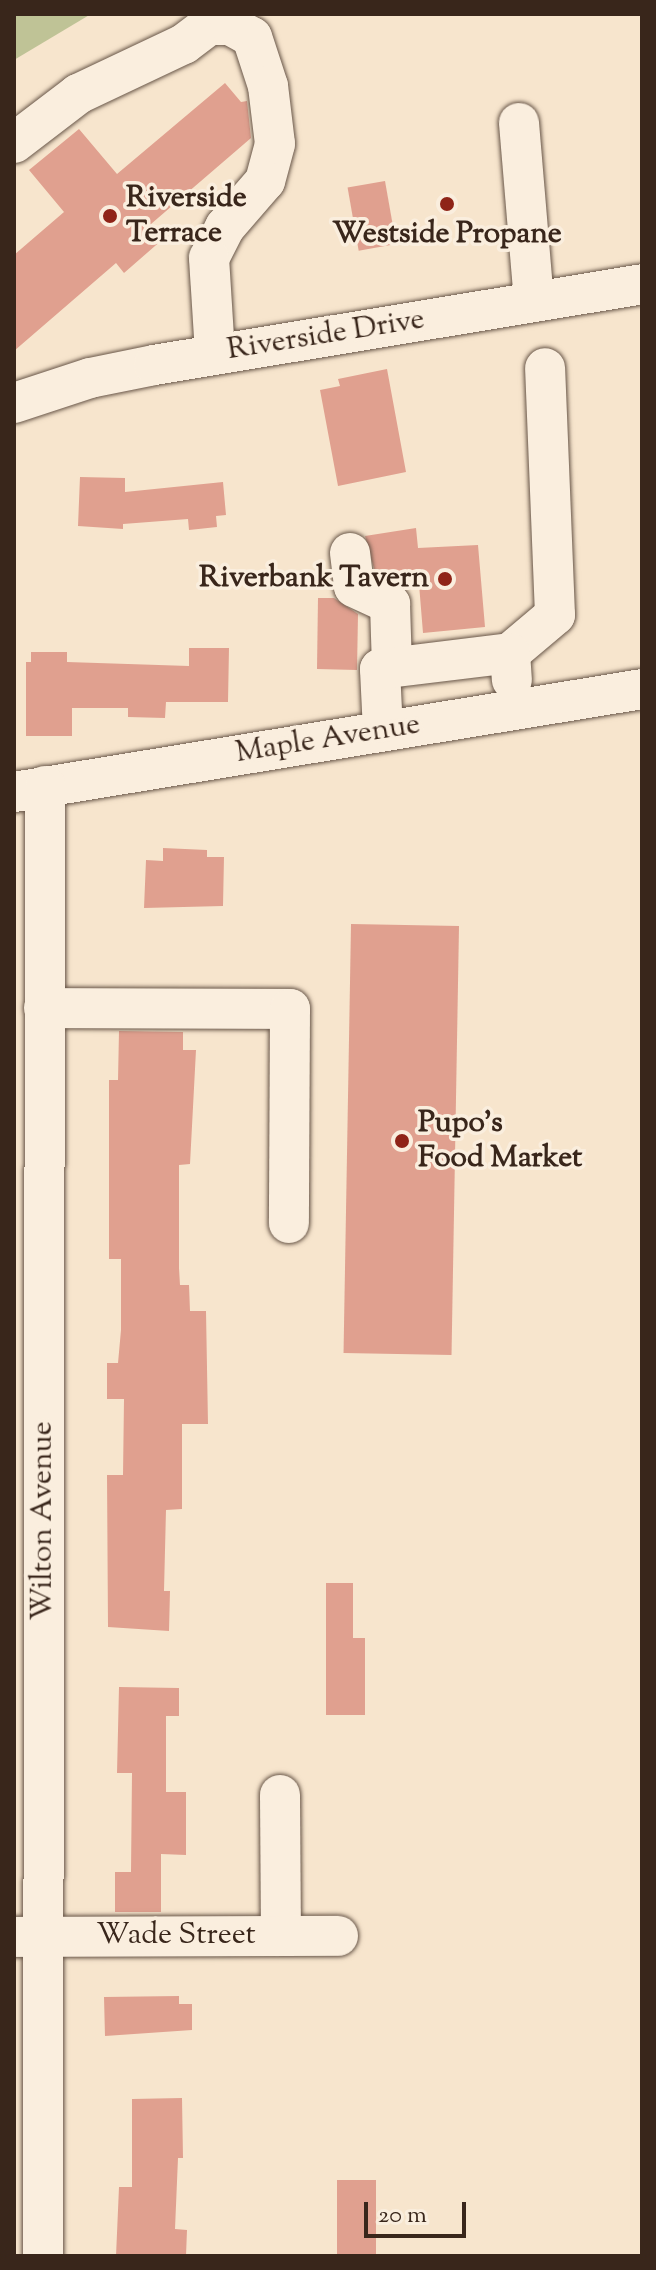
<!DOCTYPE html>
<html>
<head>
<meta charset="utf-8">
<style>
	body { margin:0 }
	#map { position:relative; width:656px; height:2270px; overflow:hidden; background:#f7e5cd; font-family:"Sorts Mill Goudy",serif }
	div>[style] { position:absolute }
	.green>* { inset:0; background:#bfc396 }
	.building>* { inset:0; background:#e0a08f; transform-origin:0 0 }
	.roads { filter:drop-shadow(0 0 2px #685648) drop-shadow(0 0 2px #685648) }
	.minor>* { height:40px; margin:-20px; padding:0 20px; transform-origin:20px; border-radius:20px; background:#faeede }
	.dots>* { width:22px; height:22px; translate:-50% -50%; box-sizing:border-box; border:4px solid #faeede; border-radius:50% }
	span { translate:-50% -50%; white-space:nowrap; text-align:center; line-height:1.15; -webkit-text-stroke:7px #faeede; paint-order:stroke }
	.poi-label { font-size:30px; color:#39261b; font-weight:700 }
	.left { translate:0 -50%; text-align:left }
	.right { translate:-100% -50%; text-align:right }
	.street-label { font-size:30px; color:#39261b }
	.frame { position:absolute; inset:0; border:16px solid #39261b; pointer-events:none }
	.scale { position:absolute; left:364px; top:2202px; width:102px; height:36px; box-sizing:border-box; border:4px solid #39261b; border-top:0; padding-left:10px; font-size:24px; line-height:28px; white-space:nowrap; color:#39261b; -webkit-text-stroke:6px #faeede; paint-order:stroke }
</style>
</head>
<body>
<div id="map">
	<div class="green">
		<i style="clip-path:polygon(14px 14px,91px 14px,14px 60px)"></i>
	</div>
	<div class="building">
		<i style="clip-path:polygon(225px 83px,241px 102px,247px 101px,251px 138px,151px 224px,163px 239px,124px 273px,116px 263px,14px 351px,14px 255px,64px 212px,29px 170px,79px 129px,117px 174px)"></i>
		<i style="left:385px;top:181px;width:64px;height:38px;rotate:80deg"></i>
		<i style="clip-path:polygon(387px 369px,406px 472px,338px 486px,320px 390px,340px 386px,338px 379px)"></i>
		<i style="clip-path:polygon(80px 477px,125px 478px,125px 492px,223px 482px,226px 515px,216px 516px,217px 527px,189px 530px,188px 519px,123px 524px,123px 529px,78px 526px)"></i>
		<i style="clip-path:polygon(416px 528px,418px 548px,478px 545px,485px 627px,423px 633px,418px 572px,375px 572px,365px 536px)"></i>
		<i style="clip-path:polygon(318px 598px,334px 598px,358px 614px,357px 670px,317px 669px)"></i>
		<i style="clip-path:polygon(189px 648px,229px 648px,228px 702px,166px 702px,165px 718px,128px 717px,128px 708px,72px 708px,72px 736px,26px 736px,26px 662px,31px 662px,31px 652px,67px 652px,67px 662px,189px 666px)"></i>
		<i style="clip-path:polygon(163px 848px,207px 850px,207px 857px,224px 857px,223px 906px,144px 908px,146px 860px,163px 861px)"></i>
		<i style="left:459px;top:926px;width:429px;height:108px;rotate:91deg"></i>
		<i style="clip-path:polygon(119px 1031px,183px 1032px,183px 1050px,196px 1050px,190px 1164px,179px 1165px,179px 1268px,180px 1285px,189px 1285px,190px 1311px,206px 1311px,208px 1424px,182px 1424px,182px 1509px,166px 1510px,164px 1591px,170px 1591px,169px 1631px,108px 1627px,107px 1475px,123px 1475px,124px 1399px,107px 1399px,107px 1363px,118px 1363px,121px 1330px,121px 1259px,109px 1259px,109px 1080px,118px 1080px)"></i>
		<i style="clip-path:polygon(326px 1583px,353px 1583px,353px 1638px,365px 1638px,365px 1715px,326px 1715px)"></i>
		<i style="clip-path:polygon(119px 1687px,179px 1688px,179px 1716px,166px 1716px,166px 1792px,186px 1792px,186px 1855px,161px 1854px,161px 1912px,115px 1912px,115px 1872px,131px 1872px,132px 1773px,117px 1773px)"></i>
		<i style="clip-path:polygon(179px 1996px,179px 2004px,192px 2004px,192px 2030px,105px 2036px,104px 1997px)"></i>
		<i style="clip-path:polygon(182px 2098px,183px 2158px,178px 2158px,175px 2229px,187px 2230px,186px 2256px,116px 2256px,119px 2187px,132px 2187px,132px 2099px)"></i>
		<i style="left:337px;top:2180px;width:39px;height:76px"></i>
	</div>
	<div class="roads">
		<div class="minor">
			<i style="left:519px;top:123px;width:179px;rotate:85.2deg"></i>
			<i style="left:14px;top:143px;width:81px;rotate:-37.4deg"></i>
			<i style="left:78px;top:94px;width:117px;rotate:-25.3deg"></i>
			<i style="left:184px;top:44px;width:31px;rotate:-37deg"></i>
			<i style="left:209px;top:25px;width:21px"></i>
			<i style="left:230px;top:25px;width:25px;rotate:29deg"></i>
			<i style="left:252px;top:37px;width:52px;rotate:71.9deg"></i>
			<i style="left:268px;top:86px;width:58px;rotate:83.1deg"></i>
			<i style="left:275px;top:144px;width:38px;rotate:105deg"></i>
			<i style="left:265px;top:181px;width:61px;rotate:131deg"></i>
			<i style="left:225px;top:227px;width:35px;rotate:117deg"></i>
			<i style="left:209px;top:258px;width:96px;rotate:86.4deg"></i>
			<i style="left:14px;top:403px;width:80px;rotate:-18.2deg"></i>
			<i style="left:90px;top:378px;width:65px;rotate:-11.5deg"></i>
			<i style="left:154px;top:365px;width:495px;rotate:-9.4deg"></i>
			<i style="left:350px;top:553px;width:34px;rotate:83deg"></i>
			<i style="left:354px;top:587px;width:40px;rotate:25deg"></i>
			<i style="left:390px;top:604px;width:63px;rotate:88.2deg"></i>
			<i style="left:510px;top:653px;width:59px;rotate:-40.2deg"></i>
			<i style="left:555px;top:615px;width:247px;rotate:-92.3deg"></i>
			<i style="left:383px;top:731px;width:62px;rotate:-92.8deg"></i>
			<i style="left:380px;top:669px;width:131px;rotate:-7deg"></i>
			<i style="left:510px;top:653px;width:27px;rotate:86deg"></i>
			<i style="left:14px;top:792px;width:636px;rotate:-9.31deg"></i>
			<i style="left:44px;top:1008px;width:246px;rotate:0.2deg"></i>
			<i style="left:290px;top:1009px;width:214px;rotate:90.3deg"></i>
			<i style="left:280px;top:1795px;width:141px;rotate:89.6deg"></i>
			<i style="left:14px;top:1937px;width:324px;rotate:-0.2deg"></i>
			<i style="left:43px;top:2256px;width:1470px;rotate:-89.92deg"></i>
		</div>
	</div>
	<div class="dots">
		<i style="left:447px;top:204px;background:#8f2418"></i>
		<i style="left:110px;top:216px;background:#8f2418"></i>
		<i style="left:445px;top:579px;background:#8f2418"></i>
		<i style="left:402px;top:1141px;background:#8f2418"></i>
	</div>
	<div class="poi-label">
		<span class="left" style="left:126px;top:216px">Riverside<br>Terrace</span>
		<span style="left:447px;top:235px">Westside Propane</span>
		<span class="right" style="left:429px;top:579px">Riverbank Tavern</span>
		<span class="left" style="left:418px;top:1141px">Pupo's<br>Food Market</span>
	</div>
	<div class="street-label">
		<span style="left:326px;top:336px;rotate:-9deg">Riverside Drive</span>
		<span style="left:328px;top:740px;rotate:-9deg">Maple Avenue</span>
		<span style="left:44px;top:1521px;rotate:-90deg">Wilton Avenue</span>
		<span style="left:176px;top:1936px">Wade Street</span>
	</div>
	<div class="frame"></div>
	<div class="scale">20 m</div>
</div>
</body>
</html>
